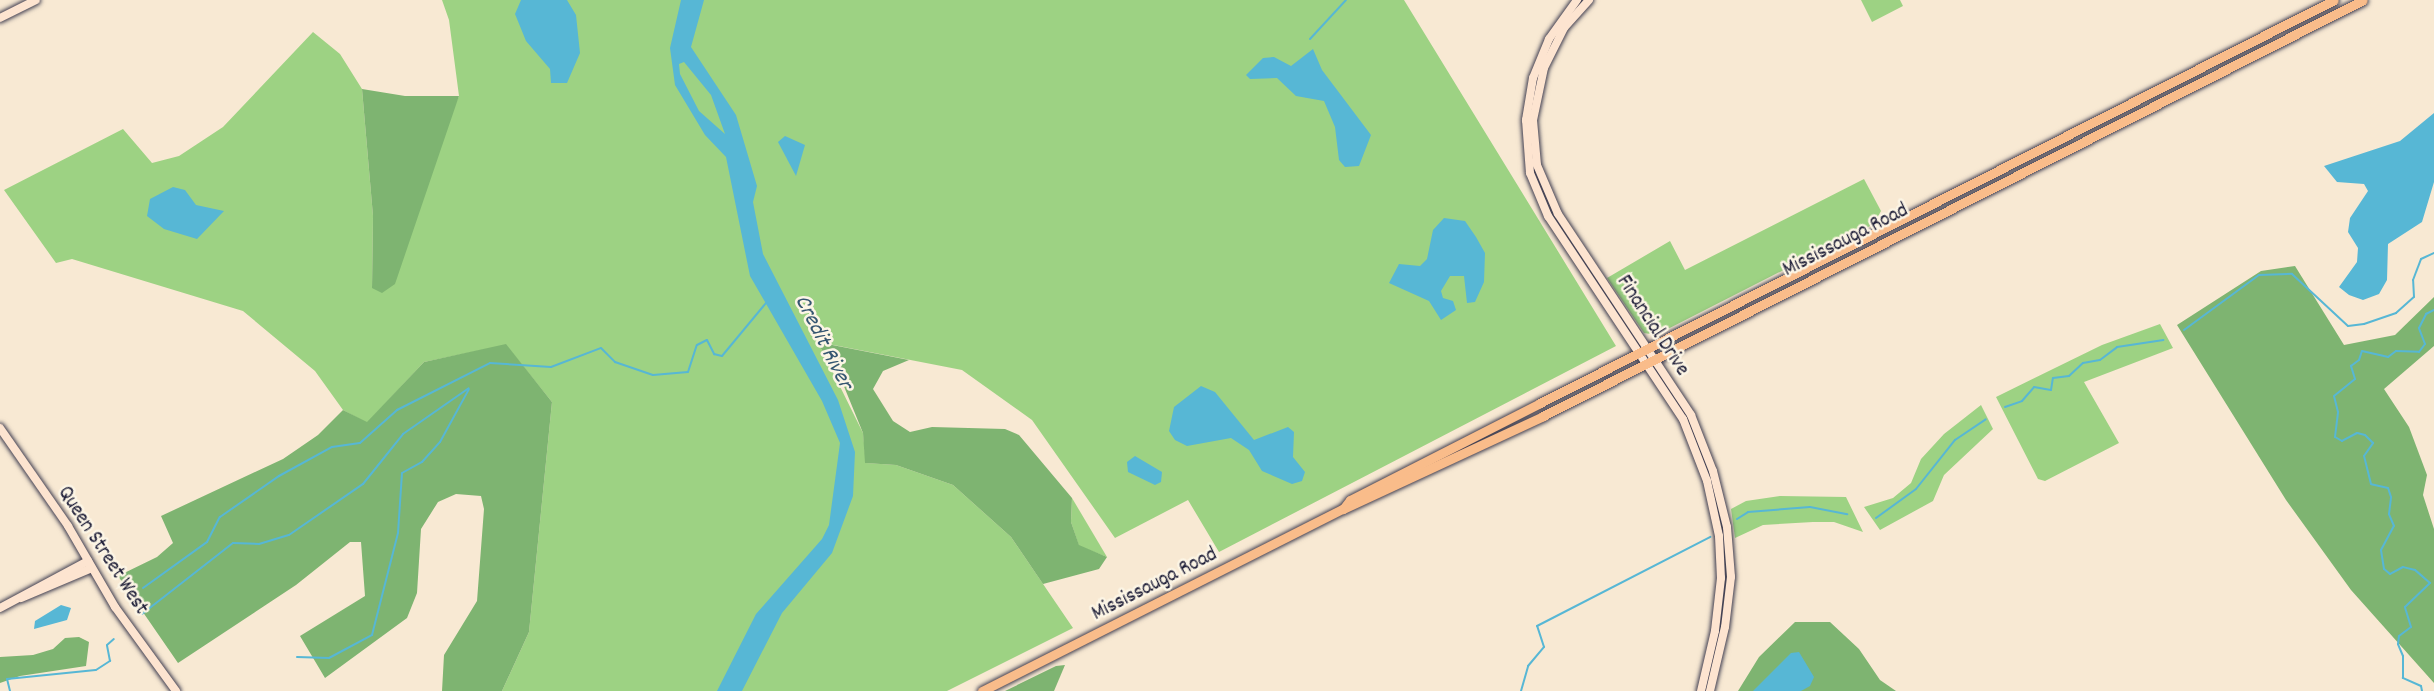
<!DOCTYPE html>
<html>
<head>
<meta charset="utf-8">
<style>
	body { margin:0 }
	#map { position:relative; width:2434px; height:691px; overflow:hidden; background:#f8e9d3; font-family:Dekko,sans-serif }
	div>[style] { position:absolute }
	.green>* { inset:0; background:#9dd283 }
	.forest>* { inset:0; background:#7eb471 }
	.water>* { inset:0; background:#57b7d5 }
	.stream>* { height:2px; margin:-1px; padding:0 1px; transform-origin:1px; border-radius:1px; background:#57b7d5 }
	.roads { filter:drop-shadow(0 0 2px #424052) drop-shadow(0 0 2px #424052) }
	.secondary>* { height:8px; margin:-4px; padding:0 4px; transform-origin:4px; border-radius:4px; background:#fde4d0 }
	.primary>* { height:9px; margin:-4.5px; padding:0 4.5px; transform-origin:4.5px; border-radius:4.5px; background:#f9bc8a }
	span { translate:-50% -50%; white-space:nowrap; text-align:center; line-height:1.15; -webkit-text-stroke:5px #fcf5e5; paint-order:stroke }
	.street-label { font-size:21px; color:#22223b }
	.water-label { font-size:23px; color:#355671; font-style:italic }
</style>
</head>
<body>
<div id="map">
	<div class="green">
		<i style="clip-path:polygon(442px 0,1404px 0,1616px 346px,1219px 552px,1188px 500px,1115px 538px,1032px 420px,962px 370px,818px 342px,863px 433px,866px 463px,896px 465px,953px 485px,1011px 537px,1073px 628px,947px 691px,502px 691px,529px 632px,552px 402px,506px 345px,424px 362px,367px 423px,343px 410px,315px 371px,243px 311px,72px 259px,56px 263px,4px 190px,123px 129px,152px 163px,179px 156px,223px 127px,313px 32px,340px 54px,362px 89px,373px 216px,372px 288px,459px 96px,449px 20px)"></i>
		<i style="clip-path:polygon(1861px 0,1900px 0,1903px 6px,1872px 22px)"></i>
		<i style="clip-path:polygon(1864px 179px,1881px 211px,1874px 224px,1656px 335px,1644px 333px,1607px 278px,1670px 241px,1685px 270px)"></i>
		<i style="clip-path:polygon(2160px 324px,2173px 348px,2084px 382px,2119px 443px,2045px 481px,2038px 479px,1996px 397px,2102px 345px)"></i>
		<i style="clip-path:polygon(1981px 405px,1993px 429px,1944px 475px,1933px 501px,1880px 530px,1864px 507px,1893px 498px,1911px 483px,1921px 459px,1944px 434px)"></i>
		<i style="clip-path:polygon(1780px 496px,1846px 497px,1863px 532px,1834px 522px,1813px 522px,1763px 525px,1735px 538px,1731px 509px,1746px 501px)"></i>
		<i style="clip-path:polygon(1072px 498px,1107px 557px,1079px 546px,1071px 522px)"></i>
	</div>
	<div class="forest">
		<i style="clip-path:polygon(362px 89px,405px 96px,459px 96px,395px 284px,382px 293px,372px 288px,373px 216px)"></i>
		<i style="clip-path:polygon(2295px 266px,2344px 345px,2395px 335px,2434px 297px,2434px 346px,2384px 389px,2409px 427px,2427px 475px,2423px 495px,2434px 529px,2434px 683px,2351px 590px,2286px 500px,2177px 325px,2261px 271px)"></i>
		<i style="clip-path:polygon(817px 342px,909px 360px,883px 371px,873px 389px,893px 421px,910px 432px,932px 427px,1005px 429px,1019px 435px,1072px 498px,1071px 522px,1079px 545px,1107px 557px,1099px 569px,1043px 584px,1011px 537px,953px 485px,896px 465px,865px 463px,863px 433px,843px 384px)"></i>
		<i style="clip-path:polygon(506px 344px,552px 402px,529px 632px,502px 691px,442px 691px,444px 655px,477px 601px,484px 509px,481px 496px,456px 494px,438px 502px,421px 529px,417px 593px,407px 618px,325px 678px,300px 636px,365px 596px,361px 542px,350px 542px,296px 585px,178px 663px,118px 576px,157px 557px,173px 543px,161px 516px,283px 459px,318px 435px,343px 410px,367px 422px,424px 362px)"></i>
		<i style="clip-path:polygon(1795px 622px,1830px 622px,1859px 649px,1880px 680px,1896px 691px,1738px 691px,1759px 657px)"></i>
		<i style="clip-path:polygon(79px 637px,89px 642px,86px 666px,20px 676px,0 683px,0 657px,33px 655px,53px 649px,65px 638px)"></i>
		<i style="clip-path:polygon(1065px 665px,1054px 691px,1005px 691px,1056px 666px)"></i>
	</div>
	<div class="water">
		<i style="clip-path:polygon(521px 0,567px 0,576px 15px,580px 53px,567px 83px,551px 83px,550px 69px,526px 41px,515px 14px)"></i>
		<i style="clip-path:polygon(evenodd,681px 0,704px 0,691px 47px,736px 115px,757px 186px,753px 202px,763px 254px,838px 400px,855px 452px,853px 496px,832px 553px,782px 613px,742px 691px,717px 691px,756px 614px,822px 539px,829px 525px,840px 443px,822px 401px,750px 276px,726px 157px,705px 135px,675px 85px,670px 48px,681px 0,684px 62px,711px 95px,725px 134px,699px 111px,680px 74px,679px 64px,684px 62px)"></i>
		<i style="clip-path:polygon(1313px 49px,1322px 70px,1371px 135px,1359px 166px,1345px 167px,1339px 160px,1335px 127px,1324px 101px,1296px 96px,1277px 78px,1250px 79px,1246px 75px,1263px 58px,1274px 57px,1291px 66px)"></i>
		<i style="clip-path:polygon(2434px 113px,2434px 182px,2422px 222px,2388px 244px,2387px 280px,2379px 294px,2363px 300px,2349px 295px,2339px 287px,2357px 262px,2358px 248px,2348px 232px,2350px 218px,2368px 191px,2364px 184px,2337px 182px,2324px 166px,2400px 141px)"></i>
		<i style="clip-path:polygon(785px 136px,805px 145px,796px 176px,778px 142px)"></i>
		<i style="clip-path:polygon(173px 187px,185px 190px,196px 205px,224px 211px,197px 239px,164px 229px,147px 216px,150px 199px)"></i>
		<i style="clip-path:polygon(1444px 218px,1465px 221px,1476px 237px,1485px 253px,1484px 282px,1475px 302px,1467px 303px,1464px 276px,1450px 276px,1441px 291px,1443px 298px,1453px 301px,1456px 310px,1441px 320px,1429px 301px,1389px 283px,1399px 264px,1420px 266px,1427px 259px,1433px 230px)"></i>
		<i style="clip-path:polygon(1201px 386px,1215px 392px,1254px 440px,1288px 427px,1294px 432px,1293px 457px,1305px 472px,1302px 481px,1292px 484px,1262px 471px,1249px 450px,1231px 438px,1187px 446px,1175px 440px,1169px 431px,1174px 407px)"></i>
		<i style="clip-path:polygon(1135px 456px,1162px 472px,1161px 482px,1155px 485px,1128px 472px,1127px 462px)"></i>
		<i style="clip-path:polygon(61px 605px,71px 608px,67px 620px,34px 629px,35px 621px)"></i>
		<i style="clip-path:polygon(1799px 652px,1814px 677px,1810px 686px,1801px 691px,1753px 691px,1791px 653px)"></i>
	</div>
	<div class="stream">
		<i style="left:1310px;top:39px;width:53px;rotate:-47.3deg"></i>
		<i style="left:2184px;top:330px;width:93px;rotate:-36.3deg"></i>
		<i style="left:2259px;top:275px;width:33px;rotate:-2deg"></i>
		<i style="left:2292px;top:274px;width:76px;rotate:42.9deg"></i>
		<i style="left:2348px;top:326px;width:16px;rotate:-7deg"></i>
		<i style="left:2364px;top:324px;width:34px;rotate:-19deg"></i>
		<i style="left:2396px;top:313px;width:24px;rotate:-42deg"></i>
		<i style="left:2414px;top:297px;width:17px;rotate:-93deg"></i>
		<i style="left:2413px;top:280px;width:22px;rotate:-69deg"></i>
		<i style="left:2421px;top:259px;width:14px;rotate:-25deg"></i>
		<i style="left:2005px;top:407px;width:18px;rotate:-19deg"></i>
		<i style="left:2022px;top:401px;width:18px;rotate:-49deg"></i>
		<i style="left:2034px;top:387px;width:17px;rotate:10deg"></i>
		<i style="left:2051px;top:390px;width:12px;rotate:-81deg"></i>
		<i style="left:2053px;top:378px;width:16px;rotate:-7deg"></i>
		<i style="left:2069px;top:376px;width:19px;rotate:-43deg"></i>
		<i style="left:2083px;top:363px;width:17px;rotate:-10deg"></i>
		<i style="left:2100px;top:360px;width:21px;rotate:-37deg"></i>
		<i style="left:2117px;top:347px;width:47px;rotate:-8.7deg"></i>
		<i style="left:1876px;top:518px;width:49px;rotate:-35.9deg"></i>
		<i style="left:1916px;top:489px;width:63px;rotate:-51.5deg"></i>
		<i style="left:1955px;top:440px;width:37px;rotate:-34deg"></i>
		<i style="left:1737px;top:519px;width:13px;rotate:-32deg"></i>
		<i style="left:1748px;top:512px;width:62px;rotate:-4.6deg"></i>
		<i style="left:1810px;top:507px;width:38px;rotate:11deg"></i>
		<i style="left:143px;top:588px;width:79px;rotate:-35.7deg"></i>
		<i style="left:207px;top:542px;width:28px;rotate:-63deg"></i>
		<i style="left:220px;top:517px;width:72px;rotate:-34.8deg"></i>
		<i style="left:279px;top:476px;width:60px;rotate:-28.7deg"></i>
		<i style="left:332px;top:447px;width:28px;rotate:-8deg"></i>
		<i style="left:360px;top:443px;width:50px;rotate:-41.7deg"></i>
		<i style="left:397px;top:410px;width:104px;rotate:-26.8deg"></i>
		<i style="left:490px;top:363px;width:61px;rotate:3.8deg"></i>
		<i style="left:551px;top:367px;width:53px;rotate:-20.8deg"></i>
		<i style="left:601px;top:348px;width:20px;rotate:45deg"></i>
		<i style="left:615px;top:362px;width:40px;rotate:18.9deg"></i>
		<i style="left:653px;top:375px;width:35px;rotate:-5deg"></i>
		<i style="left:688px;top:372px;width:28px;rotate:-72deg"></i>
		<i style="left:697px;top:345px;width:11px;rotate:-27deg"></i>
		<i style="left:707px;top:340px;width:16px;rotate:63deg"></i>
		<i style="left:714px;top:354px;width:8px;rotate:14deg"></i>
		<i style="left:722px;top:356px;width:69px;rotate:-50.3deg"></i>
		<i style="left:142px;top:614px;width:115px;rotate:-38deg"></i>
		<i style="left:233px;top:543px;width:26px;rotate:2deg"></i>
		<i style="left:259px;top:544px;width:31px;rotate:-17deg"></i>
		<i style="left:289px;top:535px;width:90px;rotate:-34.6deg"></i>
		<i style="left:363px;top:484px;width:64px;rotate:-51.3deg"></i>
		<i style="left:403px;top:434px;width:80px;rotate:-34.9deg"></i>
		<i style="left:297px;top:657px;width:32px;rotate:2deg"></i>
		<i style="left:329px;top:658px;width:49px;rotate:-28.1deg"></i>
		<i style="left:372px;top:635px;width:105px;rotate:-75.7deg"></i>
		<i style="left:398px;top:533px;width:60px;rotate:-86.2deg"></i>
		<i style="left:402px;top:473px;width:23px;rotate:-29deg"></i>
		<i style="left:422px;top:462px;width:27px;rotate:-48deg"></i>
		<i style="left:440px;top:442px;width:60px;rotate:-61.3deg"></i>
		<i style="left:10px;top:691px;width:12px;rotate:-104deg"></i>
		<i style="left:7px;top:679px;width:89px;rotate:-5.8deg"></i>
		<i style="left:96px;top:670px;width:17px;rotate:-33deg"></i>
		<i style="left:110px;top:661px;width:16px;rotate:-101deg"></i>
		<i style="left:107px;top:645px;width:9px;rotate:-41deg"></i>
		<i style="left:1521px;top:691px;width:26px;rotate:-74deg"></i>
		<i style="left:1528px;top:666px;width:25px;rotate:-50deg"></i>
		<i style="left:1544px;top:647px;width:22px;rotate:-108deg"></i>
		<i style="left:1537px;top:626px;width:195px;rotate:-27.2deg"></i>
		<i style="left:2422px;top:691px;width:5px;rotate:-101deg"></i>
		<i style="left:2421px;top:686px;width:20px;rotate:-156deg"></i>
		<i style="left:2403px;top:678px;width:22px;rotate:-90deg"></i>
		<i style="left:2403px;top:656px;width:13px;rotate:-113deg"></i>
		<i style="left:2398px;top:644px;width:8px;rotate:-83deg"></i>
		<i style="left:2399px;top:636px;width:15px;rotate:-37deg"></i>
		<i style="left:2411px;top:627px;width:21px;rotate:-107deg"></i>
		<i style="left:2405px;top:607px;width:35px;rotate:-44deg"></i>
		<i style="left:2430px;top:583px;width:20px;rotate:-139deg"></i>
		<i style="left:2415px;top:570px;width:12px;rotate:-166deg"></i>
		<i style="left:2403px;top:567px;width:15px;rotate:152deg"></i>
		<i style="left:2390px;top:574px;width:8px;rotate:-140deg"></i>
		<i style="left:2384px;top:569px;width:19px;rotate:-99deg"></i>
		<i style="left:2381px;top:550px;width:27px;rotate:-62deg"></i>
		<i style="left:2394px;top:526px;width:13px;rotate:-113deg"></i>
		<i style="left:2389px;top:514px;width:17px;rotate:-83deg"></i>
		<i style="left:2391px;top:497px;width:9px;rotate:-108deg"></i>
		<i style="left:2388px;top:488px;width:17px;rotate:-167deg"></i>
		<i style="left:2371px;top:484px;width:29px;rotate:-104deg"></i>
		<i style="left:2364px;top:456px;width:16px;rotate:-55deg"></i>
		<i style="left:2373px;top:443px;width:11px;rotate:-135deg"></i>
		<i style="left:2365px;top:435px;width:8px;rotate:-166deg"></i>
		<i style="left:2357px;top:433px;width:17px;rotate:152deg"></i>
		<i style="left:2342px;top:441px;width:8px;rotate:-150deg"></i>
		<i style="left:2335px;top:437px;width:25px;rotate:-83deg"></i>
		<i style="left:2338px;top:412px;width:16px;rotate:-104deg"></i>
		<i style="left:2334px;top:396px;width:27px;rotate:-39deg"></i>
		<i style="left:2355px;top:379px;width:14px;rotate:-107deg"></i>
		<i style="left:2351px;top:366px;width:10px;rotate:-37deg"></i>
		<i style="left:2359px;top:360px;width:9px;rotate:-72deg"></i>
		<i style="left:2362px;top:351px;width:27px;rotate:13deg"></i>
		<i style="left:2388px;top:357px;width:10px;rotate:-37deg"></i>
		<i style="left:2396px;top:351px;width:23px;rotate:2deg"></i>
		<i style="left:2419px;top:352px;width:10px;rotate:-53deg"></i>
		<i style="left:2425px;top:344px;width:17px;rotate:-111deg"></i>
		<i style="left:2419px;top:328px;width:16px;rotate:-63deg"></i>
		<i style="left:2426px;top:314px;width:9px;rotate:-27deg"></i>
	</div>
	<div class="roads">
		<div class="secondary">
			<i style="left:1577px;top:0;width:48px;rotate:125.7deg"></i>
			<i style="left:1549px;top:39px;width:42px;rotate:112.3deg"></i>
			<i style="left:1533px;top:78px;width:43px;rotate:99.5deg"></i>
			<i style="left:1526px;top:120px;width:53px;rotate:85.7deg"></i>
			<i style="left:1530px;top:173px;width:47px;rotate:67.3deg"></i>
			<i style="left:1548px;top:216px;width:244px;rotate:56.4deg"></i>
			<i style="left:1683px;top:419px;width:66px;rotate:68.8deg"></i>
			<i style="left:1707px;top:481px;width:56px;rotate:77.7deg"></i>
			<i style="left:1719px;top:536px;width:42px;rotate:87.3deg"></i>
			<i style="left:1721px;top:578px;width:53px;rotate:96.5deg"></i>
			<i style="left:1715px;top:631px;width:62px;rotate:103.1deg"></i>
			<i style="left:1589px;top:0;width:38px;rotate:132deg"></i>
			<i style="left:1564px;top:28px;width:45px;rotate:116.6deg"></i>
			<i style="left:1544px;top:68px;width:53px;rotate:101.9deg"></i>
			<i style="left:1533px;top:120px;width:45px;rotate:84.9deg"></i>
			<i style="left:1537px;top:165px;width:53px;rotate:66.8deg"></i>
			<i style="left:1558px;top:214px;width:241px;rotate:56.5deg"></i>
			<i style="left:1691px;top:415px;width:60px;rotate:68.6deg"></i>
			<i style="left:1713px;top:471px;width:58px;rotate:76deg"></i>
			<i style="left:1727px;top:527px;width:50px;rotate:85.4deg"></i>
			<i style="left:1731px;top:577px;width:50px;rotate:96.8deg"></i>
			<i style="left:1725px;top:627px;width:66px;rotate:103.2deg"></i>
			<i style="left:0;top:18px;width:40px;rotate:-26.6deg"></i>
			<i style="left:0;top:428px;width:119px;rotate:55.2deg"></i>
			<i style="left:68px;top:526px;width:94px;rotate:59.9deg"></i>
			<i style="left:115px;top:607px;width:104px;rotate:54deg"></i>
			<i style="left:21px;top:598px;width:77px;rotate:-22.9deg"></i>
			<i style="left:0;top:608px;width:100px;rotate:-28.1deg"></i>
		</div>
		<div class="primary">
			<i style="left:1343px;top:509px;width:11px;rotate:-52deg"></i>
			<i style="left:1350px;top:500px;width:213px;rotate:-27deg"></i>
			<i style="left:1540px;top:403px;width:890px;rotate:-26.91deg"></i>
			<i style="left:982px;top:691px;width:404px;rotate:-26.8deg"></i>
			<i style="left:1343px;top:509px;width:221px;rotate:-24.9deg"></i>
			<i style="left:1543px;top:416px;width:919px;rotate:-26.9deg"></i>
		</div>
	</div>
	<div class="street-label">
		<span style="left:1846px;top:241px;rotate:-27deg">Mississauga Road</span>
		<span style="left:1652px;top:326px;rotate:57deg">Financial Drive</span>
		<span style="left:102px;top:551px;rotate:57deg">Queen Street West</span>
		<span style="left:1155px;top:585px;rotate:-27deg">Mississauga Road</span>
	</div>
	<div class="water-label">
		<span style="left:822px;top:343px;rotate:63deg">Credit River</span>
	</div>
</div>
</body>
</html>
